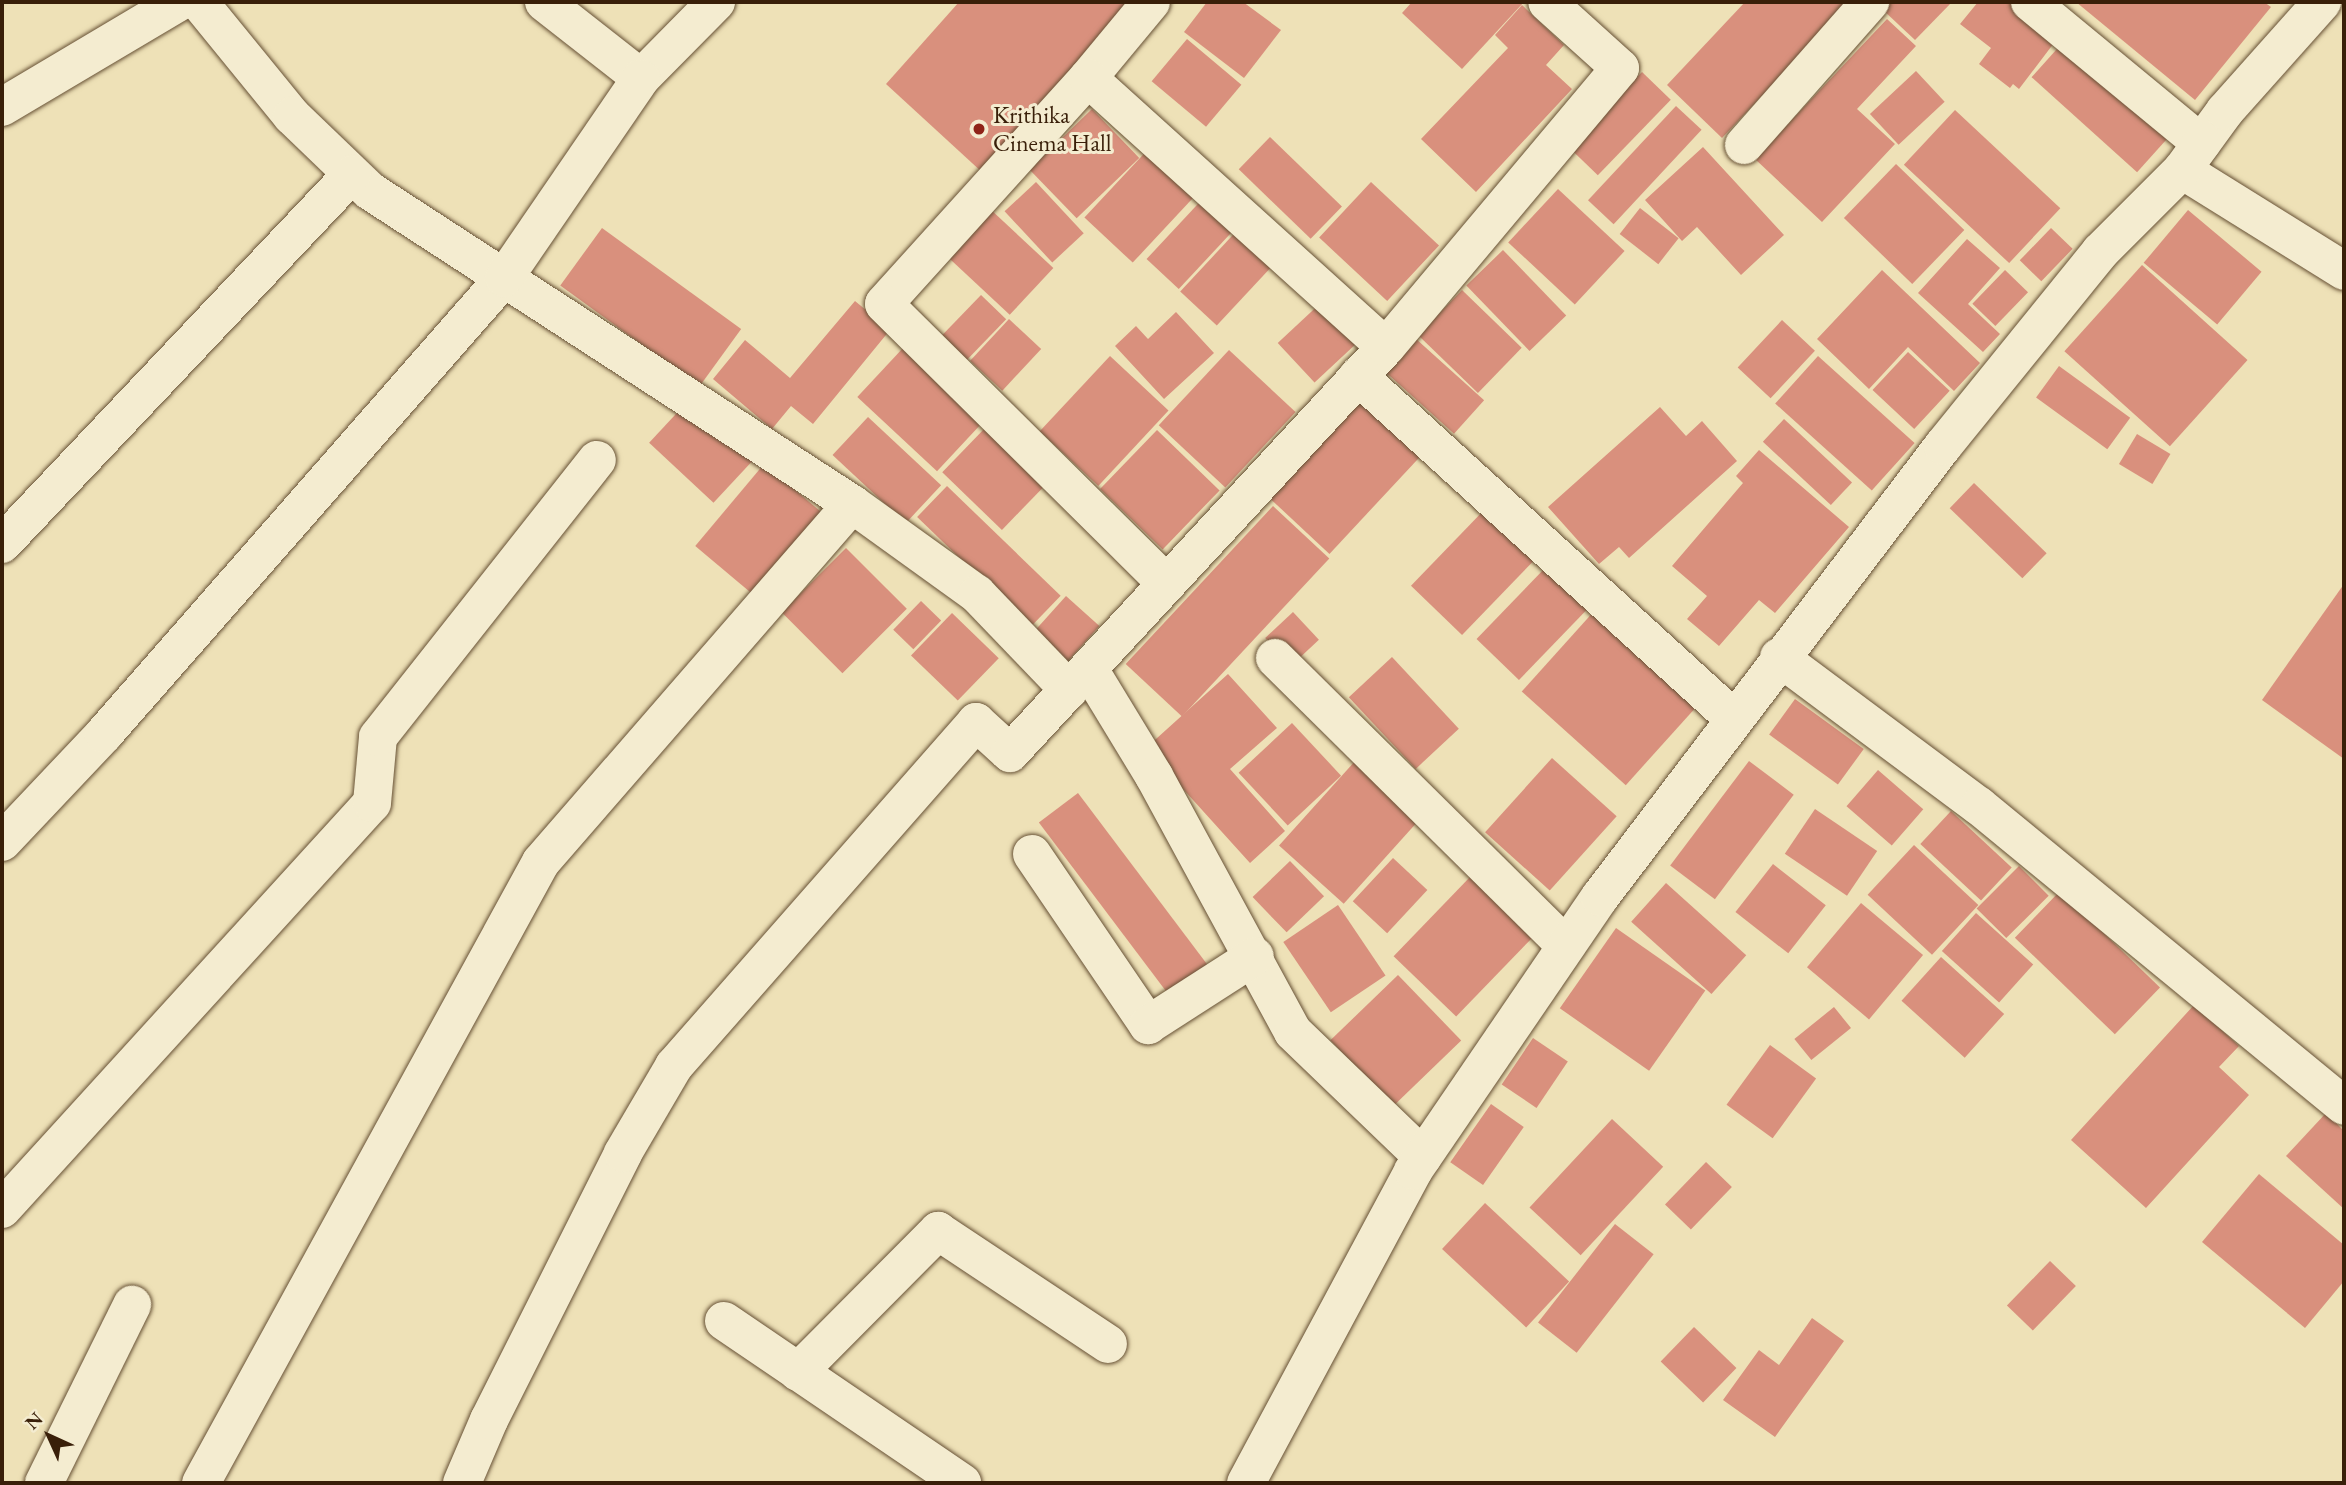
<!DOCTYPE html>
<html>
<head>
<meta charset="utf-8">
<style>
	body { margin:0 }
	#map { position:relative; width:2346px; height:1485px; overflow:hidden; background:#eee1b7; font-family:"EB Garamond",serif }
	div>[style] { position:absolute }
	.building>* { inset:0; background:#d9907d; transform-origin:0 0 }
	.roads { filter:drop-shadow(0 0 2px #665034) drop-shadow(0 0 2px #665034) }
	.minor>* { height:38px; margin:-19px; padding:0 19px; transform-origin:19px; border-radius:19px; background:#f4ecd0 }
	.tertiary>* { height:38px; margin:-19px; padding:0 19px; transform-origin:19px; border-radius:19px; background:#f4ecd0 }
	.dots>* { width:19px; height:19px; translate:-50% -50%; box-sizing:border-box; border:4px solid #f4ecd0; border-radius:50% }
	span { translate:-50% -50%; white-space:nowrap; text-align:center; line-height:1.15; -webkit-text-stroke:6px #f4ecd0; paint-order:stroke }
	.poi-label { font-size:24px; color:#391f09 }
	.left { translate:0 -50%; text-align:left }
	.frame { position:absolute; inset:0; border:4px solid #391f09; pointer-events:none }
	.north { position:absolute; left:14px; top:1401px; width:70px; height:70px; -webkit-text-stroke:5px #f4ecd0; paint-order:stroke; rotate:315deg; font-size:19px; font-weight:700; line-height:28px; text-align:center; color:#391f09 }
	.north::after { content:''; display:block; margin:auto; width:24px; height:32px; background:#391f09; clip-path:polygon(50% 0,100% 100%,50% 72%,0 100%) }
</style>
</head>
<body>
<div id="map">
	<div class="building">
		<i style="clip-path:polygon(959px 2px,1134px 2px,984px 174px,886px 84px)"></i>
		<i style="clip-path:polygon(1207px 2px,1243px 2px,1281px 30px,1244px 78px,1184px 32px)"></i>
		<i style="clip-path:polygon(1412px 2px,1524px 2px,1462px 69px,1402px 13px)"></i>
		<i style="clip-path:polygon(1745px 2px,1851px 2px,1722px 138px,1667px 85px)"></i>
		<i style="clip-path:polygon(1890px 2px,1952px 2px,1915px 40px,1883px 10px)"></i>
		<i style="clip-path:polygon(1978px 2px,2017px 2px,2060px 35px,2019px 89px,2013px 84px,2010px 88px,1979px 64px,1991px 48px,1960px 24px)"></i>
		<i style="clip-path:polygon(2076px 2px,2264px 2px,2271px 7px,2195px 100px)"></i>
		<i style="clip-path:polygon(1522px 5px,1564px 45px,1546px 65px,1572px 89px,1476px 192px,1421px 139px,1508px 48px,1495px 35px)"></i>
		<i style="clip-path:polygon(1887px 19px,1916px 46px,1857px 109px,1895px 144px,1822px 222px,1755px 159px)"></i>
		<i style="left:1187px;top:39px;width:71px;height:55px;rotate:40deg"></i>
		<i style="left:2065px;top:40px;width:142px;height:50px;rotate:42deg"></i>
		<i style="left:1916px;top:71px;width:42px;height:63px;rotate:47deg"></i>
		<i style="left:1642px;top:72px;width:40px;height:105px;rotate:44deg"></i>
		<i style="left:1676px;top:106px;width:35px;height:129px;rotate:43deg"></i>
		<i style="left:1092px;top:109px;width:68px;height:87px;rotate:46deg"></i>
		<i style="left:1955px;top:110px;width:144px;height:75px;rotate:43deg"></i>
		<i style="left:1270px;top:137px;width:100px;height:45px;rotate:44deg"></i>
		<i style="left:1154px;top:143px;width:66px;height:102px;rotate:43deg"></i>
		<i style="clip-path:polygon(1703px 147px,1784px 235px,1741px 275px,1697px 227px,1682px 241px,1645px 200px)"></i>
		<i style="left:1896px;top:164px;width:95px;height:75px;rotate:44deg"></i>
		<i style="left:1036px;top:182px;width:70px;height:43px;rotate:47deg"></i>
		<i style="left:1371px;top:182px;width:93px;height:76px;rotate:43deg"></i>
		<i style="left:1558px;top:189px;width:91px;height:73px;rotate:43deg"></i>
		<i style="left:1210px;top:191px;width:44px;height:93px;rotate:43deg"></i>
		<i style="left:989px;top:208px;width:88px;height:64px;rotate:43deg"></i>
		<i style="left:1640px;top:208px;width:49px;height:33px;rotate:38deg"></i>
		<i style="left:2188px;top:210px;width:96px;height:69px;rotate:40deg"></i>
		<i style="left:1245px;top:222px;width:50px;height:95px;rotate:43deg"></i>
		<i style="left:602px;top:228px;width:172px;height:71px;rotate:36deg"></i>
		<i style="left:2051px;top:228px;width:30px;height:45px;rotate:44deg"></i>
		<i style="clip-path:polygon(1967px 239px,2000px 268px,1968px 304px,2000px 334px,1983px 352px,1918px 293px)"></i>
		<i style="left:1503px;top:250px;width:91px;height:51px;rotate:46deg"></i>
		<i style="left:2142px;top:265px;width:142px;height:116px;rotate:42deg"></i>
		<i style="clip-path:polygon(1882px 270px,1980px 363px,1954px 391px,1908px 347px,1869px 389px,1817px 339px)"></i>
		<i style="left:2005px;top:270px;width:32px;height:47px;rotate:44deg"></i>
		<i style="left:1462px;top:290px;width:83px;height:63px;rotate:44deg"></i>
		<i style="left:981px;top:295px;width:35px;height:57px;rotate:44deg"></i>
		<i style="left:1326px;top:298px;width:54px;height:66px;rotate:47deg"></i>
		<i style="clip-path:polygon(855px 301px,890px 330px,813px 424px,791px 406px,772px 429px,713px 379px,745px 340px,790px 378px)"></i>
		<i style="clip-path:polygon(1176px 312px,1214px 353px,1164px 399px,1115px 346px,1136px 326px,1148px 339px)"></i>
		<i style="left:1009px;top:319px;width:44px;height:57px;rotate:43deg"></i>
		<i style="left:1782px;top:320px;width:45px;height:65px;rotate:43deg"></i>
		<i style="left:1415px;top:338px;width:93px;height:45px;rotate:42deg"></i>
		<i style="left:903px;top:348px;width:109px;height:67px;rotate:43deg"></i>
		<i style="left:1229px;top:350px;width:91px;height:103px;rotate:43deg"></i>
		<i style="left:1908px;top:352px;width:57px;height:52px;rotate:43deg"></i>
		<i style="left:1110px;top:356px;width:80px;height:103px;rotate:43deg"></i>
		<i style="left:1818px;top:356px;width:130px;height:64px;rotate:42deg"></i>
		<i style="left:2059px;top:366px;width:88px;height:39px;rotate:36deg"></i>
		<i style="left:1365px;top:397px;width:81px;height:139px;rotate:43deg"></i>
		<i style="left:688px;top:401px;width:88px;height:57px;rotate:43deg"></i>
		<i style="clip-path:polygon(1660px 407px,1686px 436px,1702px 421px,1737px 461px,1629px 558px,1619px 547px,1599px 564px,1548px 507px)"></i>
		<i style="left:868px;top:417px;width:100px;height:52px;rotate:43deg"></i>
		<i style="left:1784px;top:419px;width:93px;height:31px;rotate:43deg"></i>
		<i style="left:986px;top:427px;width:83px;height:63px;rotate:44deg"></i>
		<i style="left:1157px;top:430px;width:87px;height:82px;rotate:44deg"></i>
		<i style="left:2137px;top:434px;width:39px;height:35px;rotate:31deg"></i>
		<i style="clip-path:polygon(1759px 450px,1849px 527px,1775px 613px,1759px 600px,1719px 646px,1687px 619px,1707px 596px,1672px 566px,1743px 483px,1736px 476px)"></i>
		<i style="left:764px;top:464px;width:75px;height:107px;rotate:40deg"></i>
		<i style="left:1974px;top:483px;width:101px;height:35px;rotate:44deg"></i>
		<i style="left:947px;top:486px;width:158px;height:43px;rotate:44deg"></i>
		<i style="left:1273px;top:506px;width:77px;height:216px;rotate:43deg"></i>
		<i style="left:1486px;top:508px;width:71px;height:108px;rotate:44deg"></i>
		<i style="left:846px;top:548px;width:86px;height:91px;rotate:45deg"></i>
		<i style="left:1546px;top:567px;width:59px;height:100px;rotate:44deg"></i>
		<i style="clip-path:polygon(2344px 584px,2344px 759px,2262px 700px)"></i>
		<i style="left:1066px;top:596px;width:45px;height:48px;rotate:42deg"></i>
		<i style="left:921px;top:601px;width:28px;height:40px;rotate:44deg"></i>
		<i style="left:1596px;top:609px;width:140px;height:111px;rotate:42deg"></i>
		<i style="left:1293px;top:612px;width:38px;height:38px;rotate:47deg"></i>
		<i style="left:952px;top:613px;width:65px;height:59px;rotate:44deg"></i>
		<i style="left:1392px;top:657px;width:98px;height:59px;rotate:47deg"></i>
		<i style="clip-path:polygon(1228px 674px,1277px 728px,1230px 769px,1285px 831px,1250px 863px,1146px 748px)"></i>
		<i style="left:1795px;top:699px;width:85px;height:44px;rotate:36deg"></i>
		<i style="left:1292px;top:723px;width:72px;height:73px;rotate:47deg"></i>
		<i style="left:1552px;top:758px;width:87px;height:100px;rotate:42deg"></i>
		<i style="left:1356px;top:760px;width:87px;height:115px;rotate:42deg"></i>
		<i style="left:1749px;top:761px;width:56px;height:131px;rotate:37deg"></i>
		<i style="left:1878px;top:770px;width:60px;height:48px;rotate:41deg"></i>
		<i style="left:1078px;top:793px;width:222px;height:49px;rotate:53deg"></i>
		<i style="left:1815px;top:809px;width:75px;height:54px;rotate:34deg"></i>
		<i style="left:1951px;top:811px;width:83px;height:45px;rotate:43deg"></i>
		<i style="left:1914px;top:845px;width:88px;height:68px;rotate:43deg"></i>
		<i style="left:1393px;top:858px;width:47px;height:59px;rotate:43deg"></i>
		<i style="left:1290px;top:861px;width:49px;height:52px;rotate:46deg"></i>
		<i style="left:1773px;top:864px;width:67px;height:61px;rotate:38deg"></i>
		<i style="left:2019px;top:866px;width:42px;height:60px;rotate:45deg"></i>
		<i style="left:1470px;top:877px;width:87px;height:110px;rotate:44deg"></i>
		<i style="left:1666px;top:883px;width:108px;height:52px;rotate:42deg"></i>
		<i style="left:2060px;top:891px;width:139px;height:65px;rotate:44deg"></i>
		<i style="left:1861px;top:903px;width:81px;height:84px;rotate:40deg"></i>
		<i style="left:1338px;top:905px;width:85px;height:66px;rotate:56deg"></i>
		<i style="left:1976px;top:913px;width:77px;height:51px;rotate:42deg"></i>
		<i style="left:1616px;top:928px;width:109px;height:98px;rotate:35deg"></i>
		<i style="left:1941px;top:957px;width:85px;height:59px;rotate:42deg"></i>
		<i style="left:1398px;top:975px;width:91px;height:94px;rotate:46deg"></i>
		<i style="clip-path:polygon(2194px 1005px,2239px 1046px,2219px 1067px,2249px 1095px,2146px 1208px,2071px 1140px)"></i>
		<i style="left:1834px;top:1007px;width:27px;height:51px;rotate:51deg"></i>
		<i style="left:1533px;top:1038px;width:42px;height:56px;rotate:34deg"></i>
		<i style="left:1770px;top:1045px;width:57px;height:74px;rotate:36deg"></i>
		<i style="left:1491px;top:1104px;width:40px;height:71px;rotate:35deg"></i>
		<i style="clip-path:polygon(2326px 1113px,2344px 1131px,2344px 1209px,2286px 1156px)"></i>
		<i style="left:1612px;top:1119px;width:70px;height:121px;rotate:43deg"></i>
		<i style="left:1706px;top:1162px;width:36px;height:59px;rotate:44deg"></i>
		<i style="clip-path:polygon(2259px 1174px,2344px 1245px,2344px 1281px,2305px 1328px,2202px 1242px)"></i>
		<i style="left:1485px;top:1203px;width:115px;height:63px;rotate:43deg"></i>
		<i style="left:1615px;top:1224px;width:49px;height:125px;rotate:38deg"></i>
		<i style="left:2050px;top:1261px;width:36px;height:62px;rotate:44deg"></i>
		<i style="clip-path:polygon(1812px 1318px,1844px 1341px,1775px 1437px,1723px 1400px,1759px 1350px,1779px 1365px)"></i>
		<i style="left:1694px;top:1327px;width:59px;height:48px;rotate:44deg"></i>
	</div>
	<div class="roads">
		<div class="minor">
			<i style="left:199px;top:2px;width:147px;rotate:50.8deg"></i>
			<i style="left:292px;top:116px;width:108px;rotate:43.9deg"></i>
			<i style="left:370px;top:191px;width:575px;rotate:33deg"></i>
			<i style="left:852px;top:504px;width:154px;rotate:35.8deg"></i>
			<i style="left:977px;top:594px;width:133px;rotate:46.2deg"></i>
			<i style="left:544px;top:2px;width:123px;rotate:38.1deg"></i>
			<i style="left:641px;top:78px;width:107px;rotate:-45.4deg"></i>
			<i style="left:1151px;top:2px;width:99px;rotate:129.7deg"></i>
			<i style="left:1088px;top:78px;width:304px;rotate:132.1deg"></i>
			<i style="left:884px;top:304px;width:398px;rotate:44.7deg"></i>
			<i style="left:2030px;top:2px;width:222px;rotate:39.5deg"></i>
			<i style="left:1088px;top:78px;width:401px;rotate:42.1deg"></i>
			<i style="left:2px;top:107px;width:206px;rotate:-30.7deg"></i>
			<i style="left:1744px;top:145px;width:191px;rotate:-48.6deg"></i>
			<i style="left:2182px;top:170px;width:191px;rotate:31.9deg"></i>
			<i style="left:1358px;top:376px;width:508px;rotate:42.36deg"></i>
			<i style="left:2px;top:544px;width:509px;rotate:-46.59deg"></i>
			<i style="left:1779px;top:657px;width:249px;rotate:36.7deg"></i>
			<i style="left:1979px;top:806px;width:472px;rotate:39.4deg"></i>
			<i style="left:1275px;top:658px;width:409px;rotate:44.7deg"></i>
			<i style="left:1089px;top:669px;width:125px;rotate:58.7deg"></i>
			<i style="left:1154px;top:776px;width:291px;rotate:61.5deg"></i>
			<i style="left:1293px;top:1032px;width:180px;rotate:43.9deg"></i>
			<i style="left:2px;top:842px;width:149px;rotate:-46.6deg"></i>
			<i style="left:104px;top:734px;width:607px;rotate:-48.74deg"></i>
			<i style="left:504px;top:278px;width:242px;rotate:-55.6deg"></i>
			<i style="left:1032px;top:854px;width:207px;rotate:55.8deg"></i>
			<i style="left:1148px;top:1025px;width:127px;rotate:-32.8deg"></i>
			<i style="left:2px;top:1209px;width:549px;rotate:-47.66deg"></i>
			<i style="left:372px;top:803px;width:66px;rotate:-84.8deg"></i>
			<i style="left:378px;top:737px;width:353px;rotate:-51.7deg"></i>
			<i style="left:724px;top:1321px;width:288px;rotate:34.2deg"></i>
			<i style="left:798px;top:1372px;width:199px;rotate:-45.2deg"></i>
			<i style="left:938px;top:1231px;width:204px;rotate:33.6deg"></i>
			<i style="left:44px;top:1483px;width:199px;rotate:-63.7deg"></i>
			<i style="left:201px;top:1483px;width:708px;rotate:-61.3deg"></i>
			<i style="left:541px;top:862px;width:474px;rotate:-49deg"></i>
			<i style="left:462px;top:1483px;width:69px;rotate:-66.8deg"></i>
			<i style="left:489px;top:1420px;width:299px;rotate:-63.3deg"></i>
			<i style="left:623px;top:1153px;width:101px;rotate:-59.6deg"></i>
			<i style="left:674px;top:1066px;width:458px;rotate:-48.7deg"></i>
			<i style="left:976px;top:722px;width:46px;rotate:42.4deg"></i>
			<i style="left:1010px;top:753px;width:553px;rotate:-47.2deg"></i>
			<i style="left:1386px;top:347px;width:364px;rotate:-50deg"></i>
			<i style="left:1620px;top:68px;width:98px;rotate:-137.9deg"></i>
		</div>
		<div class="tertiary">
			<i style="left:1246px;top:1483px;width:354px;rotate:-61.8deg"></i>
			<i style="left:1413px;top:1171px;width:332px;rotate:-55.7deg"></i>
			<i style="left:1600px;top:897px;width:567px;rotate:-52.75deg"></i>
			<i style="left:1943px;top:446px;width:250px;rotate:-51deg"></i>
			<i style="left:2100px;top:252px;width:116px;rotate:-45deg"></i>
			<i style="left:2182px;top:170px;width:73px;rotate:-53.9deg"></i>
			<i style="left:2225px;top:111px;width:146px;rotate:-48.3deg"></i>
		</div>
	</div>
	<div class="dots">
		<i style="left:979px;top:129px;background:#8f2418"></i>
	</div>
	<div class="poi-label">
		<span class="left" style="left:993px;top:129px">Krithika<br>Cinema Hall</span>
	</div>
	<div class="frame"></div>
	<div class="north">N</div>
</div>
</body>
</html>
